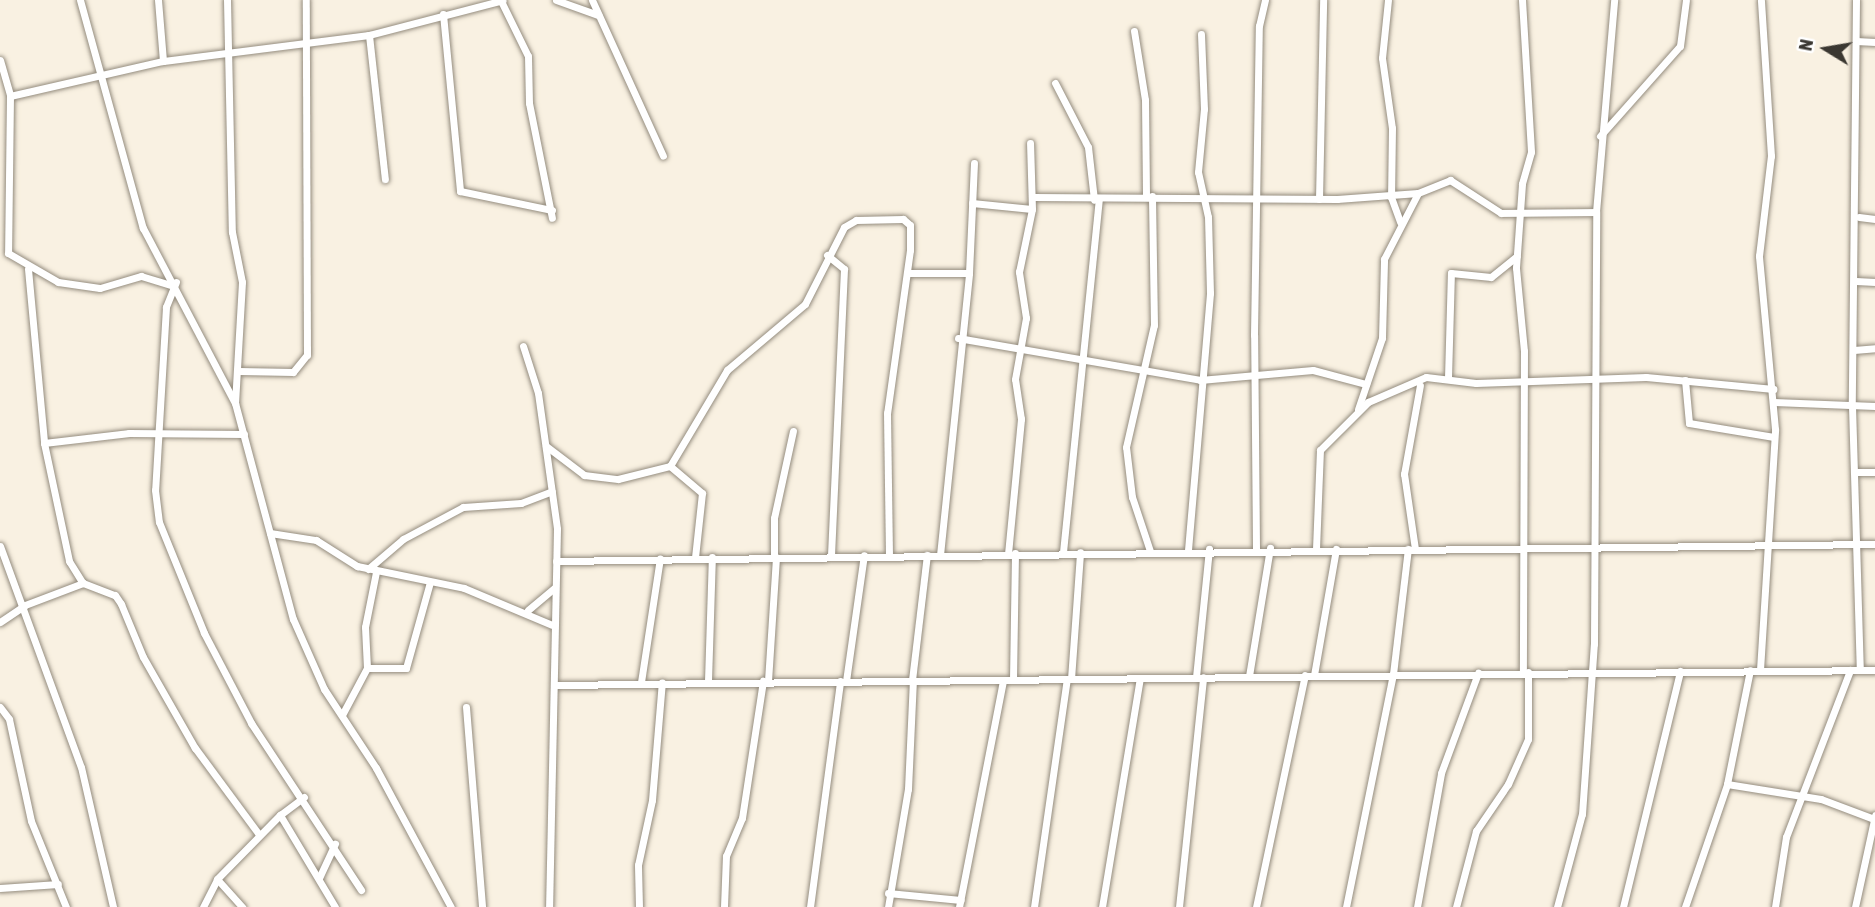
<!DOCTYPE html>
<html>
<head>
<meta charset="utf-8">
<style>
	body { margin:0 }
	#map { position:relative; width:1875px; height:907px; overflow:hidden; background:#f9f1e2; font-family:"Asap Condensed",sans-serif }
	div>[style] { position:absolute }
	.roads { filter:drop-shadow(0 0 2px #948c7e) drop-shadow(0 0 2px #948c7e) }
	.minor>* { height:7px; margin:-3.5px; padding:0 3.5px; transform-origin:3.5px; border-radius:3.5px; background:#fff }
	span { translate:-50% -50%; white-space:nowrap; text-align:center; line-height:1.15; -webkit-text-stroke:5px #fff; paint-order:stroke }
	.north { position:absolute; left:1791px; top:14px; width:70px; height:70px; -webkit-text-stroke:5px #fff; paint-order:stroke; rotate:281deg; font-size:19px; font-weight:700; line-height:28px; text-align:center; color:#3b3832 }
	.north::after { content:''; display:block; margin:auto; width:24px; height:32px; background:#3b3832; clip-path:polygon(50% 0,100% 100%,50% 72%,0 100%) }
</style>
</head>
<body>
<div id="map">
	<div class="roads">
		<div class="minor">
			<i style="left:80px;top:0;width:237px;rotate:74.6deg"></i>
			<i style="left:143px;top:228px;width:198px;rotate:62.3deg"></i>
			<i style="left:235px;top:403px;width:224px;rotate:75deg"></i>
			<i style="left:293px;top:619px;width:77px;rotate:66.1deg"></i>
			<i style="left:324px;top:689px;width:95px;rotate:56.6deg"></i>
			<i style="left:376px;top:768px;width:158px;rotate:61.7deg"></i>
			<i style="left:158px;top:0;width:61px;rotate:85.3deg"></i>
			<i style="left:227px;top:0;width:232px;rotate:88.8deg"></i>
			<i style="left:232px;top:232px;width:51px;rotate:78.7deg"></i>
			<i style="left:242px;top:282px;width:120px;rotate:93.3deg"></i>
			<i style="left:556px;top:0;width:45px;rotate:19.7deg"></i>
			<i style="left:592px;top:0;width:171px;rotate:65.5deg"></i>
			<i style="left:1388px;top:0;width:58px;rotate:95.9deg"></i>
			<i style="left:1382px;top:58px;width:71px;rotate:81.9deg"></i>
			<i style="left:1392px;top:128px;width:69px;rotate:90.8deg"></i>
			<i style="left:1391px;top:197px;width:27px;rotate:70deg"></i>
			<i style="left:1522px;top:0;width:152px;rotate:86.6deg"></i>
			<i style="left:1531px;top:152px;width:33px;rotate:106deg"></i>
			<i style="left:1522px;top:184px;width:84px;rotate:94.1deg"></i>
			<i style="left:1516px;top:268px;width:83px;rotate:84.5deg"></i>
			<i style="left:1524px;top:351px;width:321px;rotate:90.2deg"></i>
			<i style="left:1856px;top:0;width:406px;rotate:90.6deg"></i>
			<i style="left:1852px;top:406px;width:264px;rotate:88.3deg"></i>
			<i style="left:501px;top:1px;width:61px;rotate:63.9deg"></i>
			<i style="left:528px;top:56px;width:47px;rotate:88.8deg"></i>
			<i style="left:529px;top:103px;width:117px;rotate:78.7deg"></i>
			<i style="left:443px;top:14px;width:178px;rotate:84.5deg"></i>
			<i style="left:460px;top:191px;width:94px;rotate:11.7deg"></i>
			<i style="left:1134px;top:31px;width:70px;rotate:80.9deg"></i>
			<i style="left:1145px;top:100px;width:97px;rotate:89.4deg"></i>
			<i style="left:369px;top:35px;width:145px;rotate:83.7deg"></i>
			<i style="left:1856px;top:41px;width:19px;rotate:3deg"></i>
			<i style="left:0;top:60px;width:37px;rotate:74deg"></i>
			<i style="left:10px;top:96px;width:157px;rotate:90.7deg"></i>
			<i style="left:8px;top:253px;width:58px;rotate:30.1deg"></i>
			<i style="left:58px;top:282px;width:42px;rotate:8.1deg"></i>
			<i style="left:100px;top:288px;width:43px;rotate:-16.3deg"></i>
			<i style="left:141px;top:276px;width:34px;rotate:17deg"></i>
			<i style="left:1055px;top:83px;width:72px;rotate:62.7deg"></i>
			<i style="left:1088px;top:147px;width:53px;rotate:83.5deg"></i>
			<i style="left:10px;top:96px;width:157px;rotate:-12.9deg"></i>
			<i style="left:163px;top:61px;width:208px;rotate:-7.2deg"></i>
			<i style="left:369px;top:35px;width:138px;rotate:-14.6deg"></i>
			<i style="left:1600px;top:136px;width:120px;rotate:-48.4deg"></i>
			<i style="left:1680px;top:46px;width:46px;rotate:-82.6deg"></i>
			<i style="left:1033px;top:197px;width:304px;rotate:0.4deg"></i>
			<i style="left:1337px;top:199px;width:81px;rotate:-4.2deg"></i>
			<i style="left:1319px;top:199px;width:199px;rotate:-88.8deg"></i>
			<i style="left:972px;top:203px;width:60px;rotate:5.7deg"></i>
			<i style="left:1859px;top:217px;width:16px;rotate:7deg"></i>
			<i style="left:827px;top:255px;width:22px;rotate:39deg"></i>
			<i style="left:844px;top:269px;width:286px;rotate:92.6deg"></i>
			<i style="left:28px;top:269px;width:175px;rotate:84.7deg"></i>
			<i style="left:44px;top:443px;width:121px;rotate:78deg"></i>
			<i style="left:69px;top:561px;width:26px;rotate:58deg"></i>
			<i style="left:83px;top:583px;width:34px;rotate:21deg"></i>
			<i style="left:115px;top:595px;width:11px;rotate:56deg"></i>
			<i style="left:121px;top:604px;width:57px;rotate:67.5deg"></i>
			<i style="left:143px;top:657px;width:105px;rotate:60.3deg"></i>
			<i style="left:195px;top:748px;width:106px;rotate:53.5deg"></i>
			<i style="left:907px;top:273px;width:62px"></i>
			<i style="left:1856px;top:281px;width:19px;rotate:3deg"></i>
			<i style="left:176px;top:282px;width:27px;rotate:112deg"></i>
			<i style="left:166px;top:307px;width:183px;rotate:93.4deg"></i>
			<i style="left:155px;top:490px;width:32px;rotate:83deg"></i>
			<i style="left:159px;top:522px;width:120px;rotate:67.9deg"></i>
			<i style="left:204px;top:633px;width:102px;rotate:62.4deg"></i>
			<i style="left:251px;top:723px;width:200px;rotate:56.6deg"></i>
			<i style="left:958px;top:338px;width:246px;rotate:9.8deg"></i>
			<i style="left:1200px;top:380px;width:113px;rotate:-5.1deg"></i>
			<i style="left:1313px;top:370px;width:55px;rotate:14.8deg"></i>
			<i style="left:523px;top:346px;width:49px;rotate:72.3deg"></i>
			<i style="left:538px;top:393px;width:137px;rotate:82deg"></i>
			<i style="left:557px;top:529px;width:378px;rotate:91.2deg"></i>
			<i style="left:1854px;top:350px;width:21px;rotate:-5deg"></i>
			<i style="left:239px;top:371px;width:54px;rotate:1.1deg"></i>
			<i style="left:293px;top:372px;width:22px;rotate:-51deg"></i>
			<i style="left:307px;top:355px;width:355px;rotate:-90.2deg"></i>
			<i style="left:1448px;top:378px;width:105px;rotate:-88.4deg"></i>
			<i style="left:1451px;top:273px;width:40px;rotate:5.7deg"></i>
			<i style="left:1491px;top:277px;width:33px;rotate:-39deg"></i>
			<i style="left:1685px;top:380px;width:43px;rotate:84.7deg"></i>
			<i style="left:1689px;top:423px;width:86px;rotate:9.4deg"></i>
			<i style="left:1774px;top:402px;width:101px;rotate:2.3deg"></i>
			<i style="left:1358px;top:409px;width:75px;rotate:-71.3deg"></i>
			<i style="left:1382px;top:338px;width:79px;rotate:-88.5deg"></i>
			<i style="left:1384px;top:259px;width:74px;rotate:-62.7deg"></i>
			<i style="left:1418px;top:193px;width:35px;rotate:-22deg"></i>
			<i style="left:1450px;top:180px;width:61px;rotate:32.9deg"></i>
			<i style="left:1501px;top:213px;width:95px;rotate:-0.6deg"></i>
			<i style="left:44px;top:443px;width:86px;rotate:-6.7deg"></i>
			<i style="left:129px;top:433px;width:115px;rotate:0.5deg"></i>
			<i style="left:546px;top:446px;width:48px;rotate:37.3deg"></i>
			<i style="left:584px;top:475px;width:34px;rotate:7deg"></i>
			<i style="left:618px;top:479px;width:54px;rotate:-14deg"></i>
			<i style="left:670px;top:466px;width:112px;rotate:-59.3deg"></i>
			<i style="left:727px;top:370px;width:102px;rotate:-40.2deg"></i>
			<i style="left:805px;top:304px;width:86px;rotate:-63.1deg"></i>
			<i style="left:844px;top:227px;width:14px;rotate:-30deg"></i>
			<i style="left:856px;top:220px;width:47px;rotate:-1.2deg"></i>
			<i style="left:903px;top:219px;width:9px;rotate:41deg"></i>
			<i style="left:910px;top:225px;width:25px;rotate:90deg"></i>
			<i style="left:910px;top:250px;width:165px;rotate:98deg"></i>
			<i style="left:887px;top:413px;width:142px;rotate:89.2deg"></i>
			<i style="left:670px;top:466px;width:42px;rotate:40.2deg"></i>
			<i style="left:702px;top:493px;width:64px;rotate:96.2deg"></i>
			<i style="left:1854px;top:472px;width:21px"></i>
			<i style="left:270px;top:533px;width:47px;rotate:8.7deg"></i>
			<i style="left:316px;top:540px;width:49px;rotate:32.4deg"></i>
			<i style="left:357px;top:566px;width:109px;rotate:11.6deg"></i>
			<i style="left:464px;top:588px;width:95px;rotate:22.8deg"></i>
			<i style="left:0;top:546px;width:235px;rotate:69.9deg"></i>
			<i style="left:81px;top:767px;width:144px;rotate:77.1deg"></i>
			<i style="left:1256px;top:548px;width:213px;rotate:-90.5deg"></i>
			<i style="left:1254px;top:335px;width:309px;rotate:-89.1deg"></i>
			<i style="left:1259px;top:26px;width:27px;rotate:-77deg"></i>
			<i style="left:1316px;top:549px;width:99px;rotate:-87.7deg"></i>
			<i style="left:1320px;top:450px;width:68px;rotate:-45deg"></i>
			<i style="left:1368px;top:402px;width:63px;rotate:-23.3deg"></i>
			<i style="left:1426px;top:377px;width:50px;rotate:6.8deg"></i>
			<i style="left:1476px;top:383px;width:170px;rotate:-2deg"></i>
			<i style="left:1646px;top:377px;width:128px;rotate:5.4deg"></i>
			<i style="left:1415px;top:549px;width:76px;rotate:-98.3deg"></i>
			<i style="left:1404px;top:474px;width:90px;rotate:-79.8deg"></i>
			<i style="left:1188px;top:550px;width:258px;rotate:-85.1deg"></i>
			<i style="left:1210px;top:293px;width:76px;rotate:-91.5deg"></i>
			<i style="left:1208px;top:217px;width:46px;rotate:-102.5deg"></i>
			<i style="left:1198px;top:172px;width:63px;rotate:-84.6deg"></i>
			<i style="left:1204px;top:109px;width:75px;rotate:-92.3deg"></i>
			<i style="left:1150px;top:551px;width:57px;rotate:-108.4deg"></i>
			<i style="left:1132px;top:497px;width:50px;rotate:-96.8deg"></i>
			<i style="left:1126px;top:447px;width:125px;rotate:-77.1deg"></i>
			<i style="left:1154px;top:325px;width:129px;rotate:-90.9deg"></i>
			<i style="left:1063px;top:552px;width:354px;rotate:-84.2deg"></i>
			<i style="left:1008px;top:554px;width:136px;rotate:-84.5deg"></i>
			<i style="left:1021px;top:419px;width:40px;rotate:-98.5deg"></i>
			<i style="left:1015px;top:379px;width:62px;rotate:-79.8deg"></i>
			<i style="left:1026px;top:318px;width:47px;rotate:-98.7deg"></i>
			<i style="left:1019px;top:272px;width:64px;rotate:-78.3deg"></i>
			<i style="left:1032px;top:209px;width:66px;rotate:-91.7deg"></i>
			<i style="left:940px;top:555px;width:283px;rotate:-84.1deg"></i>
			<i style="left:969px;top:273px;width:110px;rotate:-87.4deg"></i>
			<i style="left:774px;top:557px;width:39px;rotate:-90deg"></i>
			<i style="left:774px;top:518px;width:89px;rotate:-77.7deg"></i>
			<i style="left:556px;top:561px;width:1319px;rotate:-0.74deg"></i>
			<i style="left:368px;top:569px;width:46px;rotate:-40.6deg"></i>
			<i style="left:403px;top:539px;width:68px;rotate:-28.1deg"></i>
			<i style="left:463px;top:507px;width:58px;rotate:-3.9deg"></i>
			<i style="left:521px;top:503px;width:33px;rotate:-21deg"></i>
			<i style="left:528px;top:610px;width:34px;rotate:-40deg"></i>
			<i style="left:0;top:622px;width:30px;rotate:-34deg"></i>
			<i style="left:25px;top:605px;width:62px;rotate:-20.8deg"></i>
			<i style="left:367px;top:668px;width:39px"></i>
			<i style="left:406px;top:668px;width:89px;rotate:-74.4deg"></i>
			<i style="left:1760px;top:670px;width:241px;rotate:-86.4deg"></i>
			<i style="left:1775px;top:429px;width:174px;rotate:-95.3deg"></i>
			<i style="left:1759px;top:256px;width:101px;rotate:-83.2deg"></i>
			<i style="left:1771px;top:156px;width:156px;rotate:-93.7deg"></i>
			<i style="left:1314px;top:675px;width:128px;rotate:-80.1deg"></i>
			<i style="left:1249px;top:676px;width:130px;rotate:-80.7deg"></i>
			<i style="left:1196px;top:677px;width:129px;rotate:-84.2deg"></i>
			<i style="left:1071px;top:679px;width:127px;rotate:-85.9deg"></i>
			<i style="left:912px;top:680px;width:126px;rotate:-83.2deg"></i>
			<i style="left:1013px;top:680px;width:127px;rotate:-89.1deg"></i>
			<i style="left:708px;top:681px;width:124px;rotate:-88.2deg"></i>
			<i style="left:768px;top:681px;width:124px;rotate:-86.3deg"></i>
			<i style="left:846px;top:681px;width:127px;rotate:-81.9deg"></i>
			<i style="left:641px;top:682px;width:125px;rotate:-81.3deg"></i>
			<i style="left:554px;top:685px;width:1321px;rotate:-0.65deg"></i>
			<i style="left:0;top:707px;width:15px;rotate:53deg"></i>
			<i style="left:9px;top:719px;width:104px;rotate:77.8deg"></i>
			<i style="left:31px;top:821px;width:93px;rotate:67.9deg"></i>
			<i style="left:466px;top:707px;width:201px;rotate:85.4deg"></i>
			<i style="left:342px;top:715px;width:53px;rotate:-62deg"></i>
			<i style="left:367px;top:668px;width:41px;rotate:-92.8deg"></i>
			<i style="left:365px;top:627px;width:56px;rotate:-78.7deg"></i>
			<i style="left:1727px;top:784px;width:95px;rotate:9.1deg"></i>
			<i style="left:1821px;top:799px;width:57px;rotate:20.7deg"></i>
			<i style="left:304px;top:797px;width:30px;rotate:143deg"></i>
			<i style="left:280px;top:815px;width:107px;rotate:59.1deg"></i>
			<i style="left:319px;top:878px;width:38px;rotate:-65deg"></i>
			<i style="left:217px;top:879px;width:38px;rotate:48deg"></i>
			<i style="left:0;top:888px;width:58px;rotate:-3.9deg"></i>
			<i style="left:888px;top:893px;width:73px;rotate:5.5deg"></i>
			<i style="left:203px;top:907px;width:31px;rotate:-63deg"></i>
			<i style="left:217px;top:879px;width:90px;rotate:-45.5deg"></i>
			<i style="left:639px;top:907px;width:42px;rotate:-91.4deg"></i>
			<i style="left:638px;top:865px;width:66px;rotate:-77.8deg"></i>
			<i style="left:652px;top:800px;width:118px;rotate:-85.2deg"></i>
			<i style="left:724px;top:907px;width:51px;rotate:-87.8deg"></i>
			<i style="left:726px;top:856px;width:41px;rotate:-67.2deg"></i>
			<i style="left:742px;top:818px;width:139px;rotate:-81.3deg"></i>
			<i style="left:810px;top:907px;width:228px;rotate:-82.4deg"></i>
			<i style="left:888px;top:907px;width:120px;rotate:-80.4deg"></i>
			<i style="left:908px;top:789px;width:109px;rotate:-87.4deg"></i>
			<i style="left:959px;top:907px;width:231px;rotate:-79deg"></i>
			<i style="left:1034px;top:907px;width:230px;rotate:-81.8deg"></i>
			<i style="left:1102px;top:907px;width:232px;rotate:-80.6deg"></i>
			<i style="left:1179px;top:907px;width:231px;rotate:-84deg"></i>
			<i style="left:1256px;top:907px;width:237px;rotate:-78.1deg"></i>
			<i style="left:1346px;top:907px;width:238px;rotate:-78.6deg"></i>
			<i style="left:1393px;top:674px;width:126px;rotate:-83.2deg"></i>
			<i style="left:1417px;top:907px;width:136px;rotate:-79.8deg"></i>
			<i style="left:1441px;top:773px;width:107px;rotate:-69.7deg"></i>
			<i style="left:1456px;top:907px;width:79px;rotate:-75.3deg"></i>
			<i style="left:1476px;top:831px;width:57px;rotate:-55.8deg"></i>
			<i style="left:1508px;top:784px;width:49px;rotate:-66deg"></i>
			<i style="left:1528px;top:739px;width:67px;rotate:-90deg"></i>
			<i style="left:1557px;top:907px;width:96px;rotate:-75deg"></i>
			<i style="left:1582px;top:814px;width:170px;rotate:-86deg"></i>
			<i style="left:1594px;top:644px;width:432px;rotate:-89.7deg"></i>
			<i style="left:1596px;top:212px;width:213px;rotate:-85.1deg"></i>
			<i style="left:1623px;top:907px;width:243px;rotate:-76.4deg"></i>
			<i style="left:1685px;top:907px;width:130px;rotate:-71.1deg"></i>
			<i style="left:1727px;top:784px;width:116px;rotate:-78.6deg"></i>
			<i style="left:1775px;top:907px;width:71px;rotate:-81.1deg"></i>
			<i style="left:1786px;top:837px;width:179px;rotate:-69deg"></i>
			<i style="left:1855px;top:907px;width:94px;rotate:-77.7deg"></i>
		</div>
	</div>
	<div class="north">N</div>
</div>
</body>
</html>
